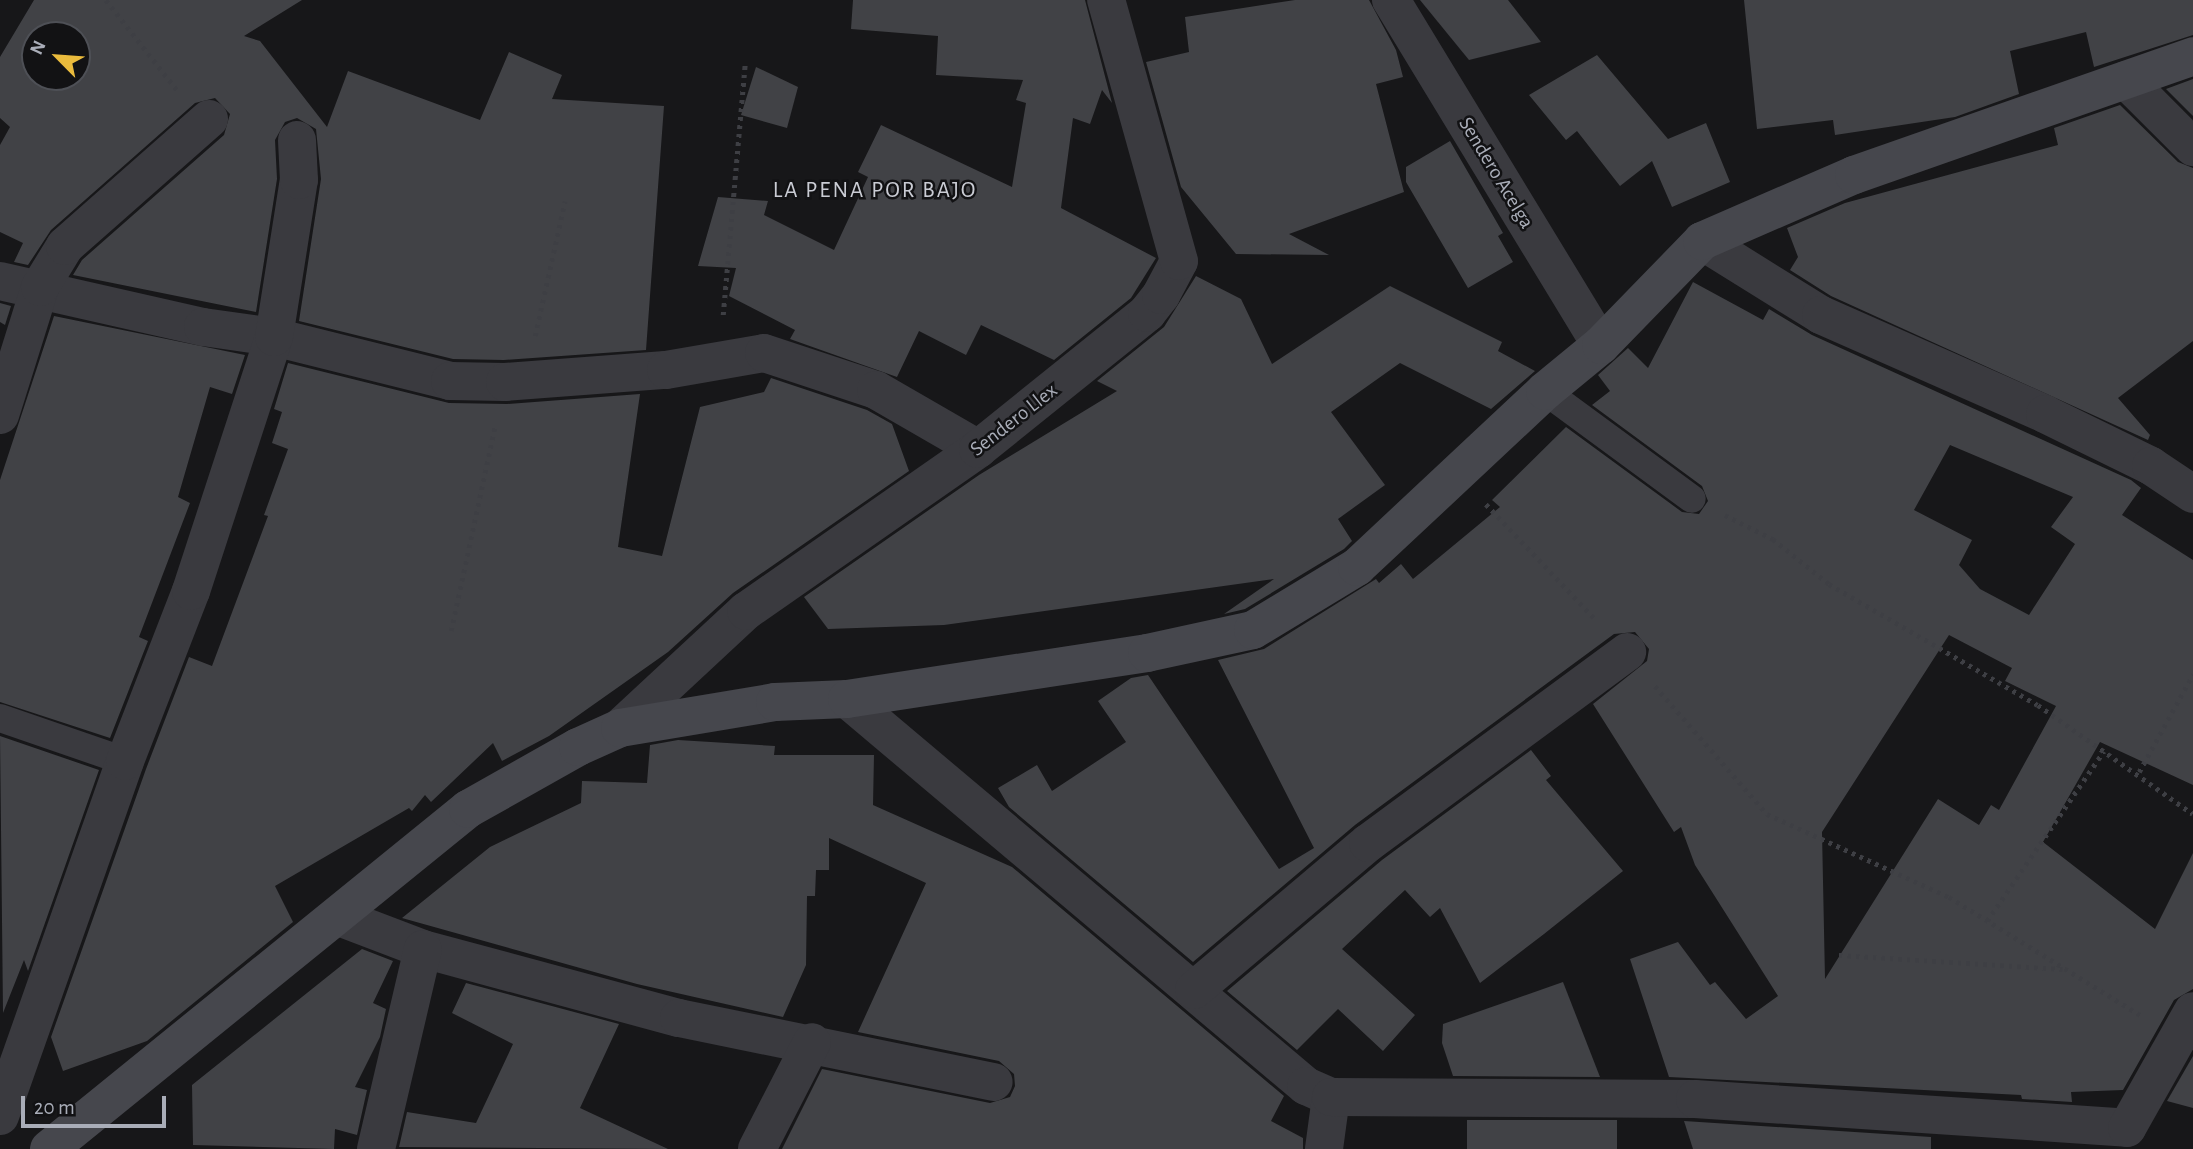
<!DOCTYPE html>
<html>
<head>
<meta charset="utf-8">
<style>
	body { margin:0 }
	#map { position:relative; width:2193px; height:1149px; overflow:hidden; background:#171719; font-family:"Alegreya Sans",sans-serif }
	div>[style] { position:absolute }
	.building>* { inset:0; background:#414246; transform-origin:0 0 }
	.path>* { height:4.5px; margin-top:-2.25px; transform-origin:0; background:repeating-linear-gradient(90deg,#3e3f44 0 3.5px,transparent 0 8.5px) }
	.service>* { height:28px; margin:-14px; padding:0 14px; transform-origin:14px; border-radius:14px; background:#3a3a3f }
	.pedestrian>* { height:38px; margin:-19px; padding:0 19px; transform-origin:19px; border-radius:19px; background:#3a3a3f }
	.minor>* { height:38px; margin:-19px; padding:0 19px; transform-origin:19px; border-radius:19px; background:#3a3a3f }
	.secondary>* { height:38px; margin:-19px; padding:0 19px; transform-origin:19px; border-radius:19px; background:#46474d }
	span { translate:-50% -50%; white-space:nowrap; text-align:center; line-height:1.15; -webkit-text-stroke:5px #121214; paint-order:stroke }
	.street-label { font-size:21px; color:#a9adb8 }
	.neighbourhood-label { font-size:23px; color:#caccd4; letter-spacing:2px }
	.north { position:absolute; left:21px; top:21px; width:70px; height:70px; box-sizing:border-box; background:#121214; border:2px solid #4e5056; border-radius:50%; rotate:295deg; font-size:19px; font-weight:700; line-height:28px; text-align:center; color:#a9adb8 }
	.north::after { content:''; display:block; margin:auto; width:24px; height:32px; background:#eabb3d; clip-path:polygon(50% 0,100% 100%,50% 72%,0 100%) }
	.scale { position:absolute; left:21px; top:1096px; width:145px; height:32px; box-sizing:border-box; border:4px solid #a9adb8; border-top:0; padding-left:9px; font-size:21px; line-height:24px; white-space:nowrap; color:#a9adb8; -webkit-text-stroke:5px #121214; paint-order:stroke }
</style>
</head>
<body>
<div id="map">
	<div class="building">
		<i style="clip-path:polygon(evenodd,34px 0,302px 0,244px 36px,260px 41px,327px 127px,348px 71px,480px 120px,509px 52px,562px 75px,552px 99px,664px 106px,646px 350px,504px 360px,453px 359px,299px 321px,321px 179px,316px 129px,297px 118px,285px 122px,275px 140px,277px 179px,256px 312px,73px 275px,82px 260px,224px 135px,230px 114px,215px 98px,195px 103px,51px 230px,28px 265px,14px 262px,23px 243px,0 232px,0 145px,10px 127px,0 118px,0 57px,34px 0,35px 35px,77px 35px,77px 77px,35px 77px,35px 35px)"></i>
		<i style="clip-path:polygon(853px 0,1085px 0,1112px 103px,1102px 90px,1090px 124px,1073px 118px,1061px 208px,1156px 258px,1131px 298px,1054px 360px,981px 325px,966px 355px,919px 331px,897px 377px,790px 339px,795px 330px,729px 296px,736px 268px,698px 266px,718px 197px,768px 201px,764px 215px,834px 250px,868px 177px,858px 172px,881px 125px,1012px 187px,1026px 103px,1016px 100px,1023px 80px,936px 75px,938px 36px,851px 29px)"></i>
		<i style="clip-path:polygon(1295px 0,1369px 0,1396px 50px,1403px 77px,1376px 84px,1404px 192px,1289px 234px,1329px 255px,1236px 254px,1181px 187px,1146px 62px,1189px 52px,1185px 17px)"></i>
		<i style="clip-path:polygon(1420px 0,1508px 0,1541px 42px,1469px 60px)"></i>
		<i style="clip-path:polygon(1744px 0,2193px 0,2193px 35px,2094px 67px,2086px 32px,2010px 51px,2019px 94px,1955px 117px,1835px 135px,1833px 120px,1757px 129px)"></i>
		<i style="clip-path:polygon(1597px 55px,1668px 139px,1706px 123px,1730px 182px,1672px 207px,1652px 161px,1620px 186px,1577px 131px,1566px 140px,1529px 95px)"></i>
		<i style="clip-path:polygon(756px 67px,798px 87px,787px 128px,741px 115px)"></i>
		<i style="clip-path:polygon(2193px 79px,2193px 116px,2166px 89px)"></i>
		<i style="clip-path:polygon(2120px 105px,2178px 162px,2193px 168px,2193px 341px,2118px 398px,2150px 435px,2148px 440px,1831px 296px,1790px 270px,1798px 257px,1787px 228px,1845px 203px,2058px 145px,2054px 128px)"></i>
		<i style="clip-path:polygon(1450px 141px,1503px 233px,1498px 236px,1513px 262px,1468px 288px,1406px 182px,1406px 167px)"></i>
		<i style="clip-path:polygon(1196px 276px,1241px 299px,1272px 364px,1390px 286px,1502px 342px,1498px 351px,1535px 371px,1491px 409px,1400px 363px,1331px 412px,1385px 485px,1338px 519px,1352px 541px,1344px 549px,1245px 609px,1224px 614px,1274px 579px,944px 625px,828px 629px,804px 597px,979px 475px,1117px 391px,1097px 381px,1164px 327px)"></i>
		<i style="clip-path:polygon(evenodd,1693px 282px,1763px 320px,1769px 309px,1812px 335px,2131px 480px,2141px 488px,2122px 515px,2193px 560px,2193px 785px,2100px 742px,2043px 842px,2155px 929px,2193px 853px,2193px 989px,2174px 1000px,2123px 1090px,2071px 1092px,2072px 1102px,2022px 1099px,2021px 1095px,1669px 1077px,1630px 959px,1678px 942px,1710px 985px,1715px 982px,1746px 1019px,1778px 996px,1695px 865px,1681px 827px,1674px 832px,1593px 704px,1647px 661px,1649px 649px,1635px 632px,1614px 634px,1355px 825px,1193px 962px,1009px 807px,998px 788px,1037px 765px,1052px 791px,1126px 742px,1098px 701px,1131px 678px,1148px 675px,1279px 869px,1314px 848px,1218px 660px,1264px 649px,1376px 579px,1379px 583px,1401px 564px,1413px 579px,1500px 507px,1492px 500px,1566px 427px,1682px 512px,1699px 514px,1708px 501px,1702px 486px,1592px 405px,1610px 391px,1598px 375px,1628px 348px,1648px 368px,1693px 282px,1950px 445px,2073px 497px,2051px 527px,2075px 544px,2029px 615px,1980px 589px,1959px 565px,1972px 540px,1914px 510px,1950px 445px,1693px 282px,1949px 635px,2012px 668px,2005px 681px,2056px 706px,1999px 810px,1991px 805px,1979px 825px,1938px 799px,1825px 979px,1822px 832px,1949px 635px)"></i>
		<i style="clip-path:polygon(0 303px,11px 306px,5px 325px,0 322px)"></i>
		<i style="clip-path:polygon(54px 316px,245px 355px,232px 394px,210px 387px,178px 497px,190px 503px,139px 637px,148px 641px,110px 738px,0 702px,0 480px)"></i>
		<i style="clip-path:polygon(288px 363px,449px 403px,507px 404px,640px 394px,618px 547px,662px 556px,700px 407px,764px 392px,771px 378px,867px 410px,892px 424px,909px 471px,733px 593px,668px 652px,549px 736px,502px 761px,493px 743px,431px 802px,425px 795px,412px 811px,409px 808px,275px 886px,293px 922px,147px 1041px,63px 1071px,51px 1037px,146px 769px,189px 657px,212px 666px,268px 516px,264px 515px,288px 449px,272px 443px,282px 412px,274px 409px)"></i>
		<i style="clip-path:polygon(0 736px,99px 770px,28px 971px,24px 960px,3px 1013px)"></i>
		<i style="clip-path:polygon(678px 740px,775px 746px,774px 755px,874px 755px,873px 805px,1012px 867px,1284px 1096px,1271px 1121px,1303px 1138px,1303px 1149px,782px 1149px,822px 1069px,990px 1103px,1010px 1097px,1015px 1086px,1014px 1074px,999px 1061px,858px 1032px,926px 883px,829px 838px,829px 870px,816px 870px,815px 896px,807px 896px,806px 965px,783px 1017px,637px 984px,402px 918px,490px 847px,581px 803px,582px 781px,647px 783px,650px 745px)"></i>
		<i style="clip-path:polygon(1531px 750px,1551px 776px,1546px 780px,1623px 871px,1544px 934px,1480px 983px,1440px 908px,1430px 917px,1405px 890px,1342px 949px,1415px 1015px,1383px 1051px,1338px 1009px,1297px 1050px,1227px 991px,1382px 860px)"></i>
		<i style="clip-path:polygon(362px 949px,393px 961px,373px 1003px,386px 1009px,380px 1037px,355px 1087px,367px 1090px,357px 1135px,335px 1129px,334px 1149px,193px 1145px,192px 1085px)"></i>
		<i style="clip-path:polygon(1563px 982px,1600px 1077px,1453px 1076px,1442px 1043px,1443px 1024px)"></i>
		<i style="clip-path:polygon(466px 983px,619px 1024px,580px 1108px,668px 1149px,399px 1147px,407px 1112px,476px 1123px,513px 1044px,452px 1013px)"></i>
		<i style="clip-path:polygon(2193px 1056px,2193px 1108px,2167px 1101px)"></i>
		<i style="left:1467px;top:1120px;width:150px;height:31px"></i>
		<i style="clip-path:polygon(1684px 1121px,1931px 1137px,1931px 1149px,1693px 1149px)"></i>
	</div>
	<div class="path">
		<i style="left:106px;top:0;width:115px;rotate:51.7deg"></i>
		<i style="left:723px;top:315px;width:253px;rotate:-85deg"></i>
		<i style="left:535px;top:336px;width:138px;rotate:-77.5deg"></i>
		<i style="left:1486px;top:504px;width:160px;rotate:46.5deg"></i>
		<i style="left:1725px;top:515px;width:54px;rotate:26.6deg"></i>
		<i style="left:1773px;top:539px;width:72px;rotate:38.8deg"></i>
		<i style="left:1829px;top:584px;width:241px;rotate:30.1deg"></i>
		<i style="left:2038px;top:705px;width:189px;rotate:35.1deg"></i>
		<i style="left:451px;top:631px;width:210px;rotate:-77.9deg"></i>
		<i style="left:1655px;top:686px;width:170px;rotate:48.8deg"></i>
		<i style="left:1767px;top:814px;width:200px;rotate:24.5deg"></i>
		<i style="left:1949px;top:897px;width:227px;rotate:31.7deg"></i>
		<i style="left:2139px;top:772px;width:112px;rotate:-61.1deg"></i>
		<i style="left:1987px;top:921px;width:206px;rotate:-55.5deg"></i>
		<i style="left:1839px;top:955px;width:224px;rotate:3.6deg"></i>
	</div>
	<div class="service">
		<i style="left:1545px;top:391px;width:182px;rotate:36.3deg"></i>
		<i style="left:0;top:718px;width:132px;rotate:19deg"></i>
	</div>
	<div class="pedestrian">
		<i style="left:0;top:281px;width:208px;rotate:12.8deg"></i>
		<i style="left:203px;top:327px;width:72px;rotate:8deg"></i>
	</div>
	<div class="minor">
		<i style="left:1391px;top:0;width:404px;rotate:58.7deg"></i>
		<i style="left:2126px;top:80px;width:95px;rotate:45deg"></i>
		<i style="left:1702px;top:241px;width:140px;rotate:31.9deg"></i>
		<i style="left:1821px;top:315px;width:245px;rotate:23.8deg"></i>
		<i style="left:2045px;top:414px;width:118px;rotate:26.1deg"></i>
		<i style="left:2151px;top:466px;width:50px;rotate:33.7deg"></i>
		<i style="left:274px;top:337px;width:181px;rotate:14deg"></i>
		<i style="left:450px;top:381px;width:55px;rotate:1deg"></i>
		<i style="left:505px;top:382px;width:161px;rotate:-4.3deg"></i>
		<i style="left:666px;top:370px;width:99px;rotate:-9.8deg"></i>
		<i style="left:764px;top:353px;width:118px;rotate:18.3deg"></i>
		<i style="left:876px;top:390px;width:118px;rotate:30deg"></i>
		<i style="left:0;top:415px;width:134px;rotate:-72.6deg"></i>
		<i style="left:40px;top:287px;width:48px;rotate:-58.6deg"></i>
		<i style="left:65px;top:246px;width:192px;rotate:-41.4deg"></i>
		<i style="left:847px;top:699px;width:600px;rotate:40.14deg"></i>
		<i style="left:1306px;top:1086px;width:27px;rotate:24deg"></i>
		<i style="left:1331px;top:1097px;width:52px;rotate:97.7deg"></i>
		<i style="left:620px;top:728px;width:172px;rotate:-42.9deg"></i>
		<i style="left:746px;top:611px;width:283px;rotate:-34.9deg"></i>
		<i style="left:978px;top:449px;width:217px;rotate:-38.8deg"></i>
		<i style="left:1147px;top:313px;width:23px;rotate:-52deg"></i>
		<i style="left:1161px;top:295px;width:38px;rotate:-62deg"></i>
		<i style="left:1179px;top:261px;width:271px;rotate:-105.6deg"></i>
		<i style="left:339px;top:917px;width:90px;rotate:20.9deg"></i>
		<i style="left:423px;top:949px;width:265px;rotate:15.1deg"></i>
		<i style="left:679px;top:1018px;width:321px;rotate:11.5deg"></i>
		<i style="left:1194px;top:990px;width:228px;rotate:-40.2deg"></i>
		<i style="left:1368px;top:843px;width:322px;rotate:-36.4deg"></i>
		<i style="left:1331px;top:1097px;width:364px;rotate:0.3deg"></i>
		<i style="left:1695px;top:1099px;width:433px;rotate:3.8deg"></i>
		<i style="left:0;top:1116px;width:376px;rotate:-70.6deg"></i>
		<i style="left:125px;top:761px;width:182px;rotate:-68.8deg"></i>
		<i style="left:191px;top:591px;width:267px;rotate:-71.9deg"></i>
		<i style="left:274px;top:337px;width:159px;rotate:-81deg"></i>
		<i style="left:299px;top:180px;width:40px;rotate:-92.9deg"></i>
		<i style="left:2127px;top:1128px;width:134px;rotate:-60.6deg"></i>
		<i style="left:376px;top:1149px;width:205px;rotate:-76.8deg"></i>
		<i style="left:757px;top:1149px;width:120px;rotate:-62.8deg"></i>
	</div>
	<div class="secondary">
		<i style="left:49px;top:1149px;width:540px;rotate:-39.06deg"></i>
		<i style="left:468px;top:809px;width:126px;rotate:-29.4deg"></i>
		<i style="left:578px;top:747px;width:46px;rotate:-24.3deg"></i>
		<i style="left:620px;top:728px;width:157px;rotate:-9.5deg"></i>
		<i style="left:775px;top:702px;width:72px;rotate:-2.4deg"></i>
		<i style="left:847px;top:699px;width:304px;rotate:-8.7deg"></i>
		<i style="left:1147px;top:653px;width:108px;rotate:-12.2deg"></i>
		<i style="left:1253px;top:630px;width:122px;rotate:-31.2deg"></i>
		<i style="left:1357px;top:567px;width:258px;rotate:-43.1deg"></i>
		<i style="left:1545px;top:391px;width:72px;rotate:-39.4deg"></i>
		<i style="left:1601px;top:345px;width:145px;rotate:-45.8deg"></i>
		<i style="left:1702px;top:241px;width:166px;rotate:-23.5deg"></i>
		<i style="left:1854px;top:175px;width:359px;rotate:-19.3deg"></i>
	</div>
	<div class="street-label">
		<span style="left:1496px;top:173px;rotate:59deg">Sendero Acelga</span>
		<span style="left:1014px;top:420px;rotate:-38deg">Sendero Llex</span>
	</div>
	<div class="neighbourhood-label">
		<span style="left:875px;top:191px">LA PENA POR BAJO</span>
	</div>
	<div class="north">N</div>
	<div class="scale">20 m</div>
</div>
</body>
</html>
